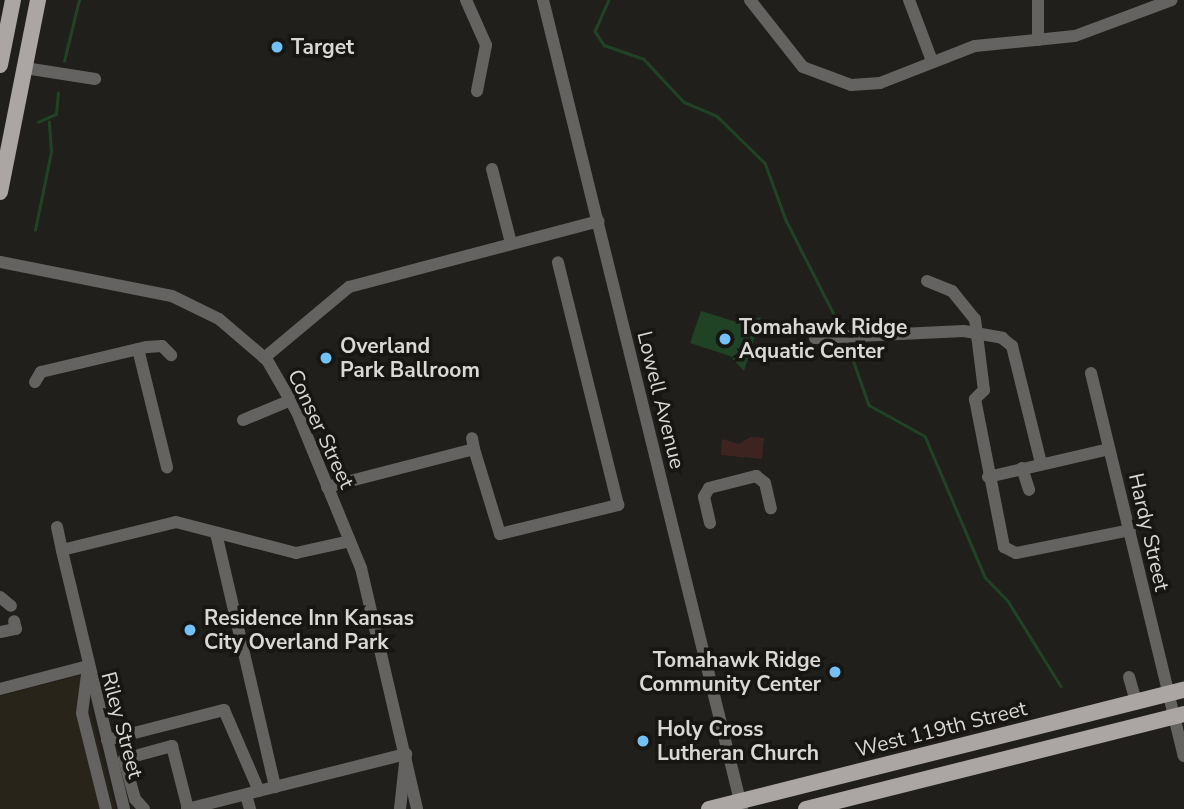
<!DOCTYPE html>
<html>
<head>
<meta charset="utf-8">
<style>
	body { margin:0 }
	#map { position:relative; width:1184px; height:809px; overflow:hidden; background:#211f1b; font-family:"Nunito Sans",sans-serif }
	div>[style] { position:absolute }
	.built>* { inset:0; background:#29241a }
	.green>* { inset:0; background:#3e2421 }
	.water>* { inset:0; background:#204326 }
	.stream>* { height:2.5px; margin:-1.25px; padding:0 1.25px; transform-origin:1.25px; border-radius:1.25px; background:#204326 }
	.minor>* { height:12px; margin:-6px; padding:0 6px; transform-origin:6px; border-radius:6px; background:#656361 }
	.major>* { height:16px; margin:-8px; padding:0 8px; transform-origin:8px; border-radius:8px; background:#aba6a3 }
	.dots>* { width:19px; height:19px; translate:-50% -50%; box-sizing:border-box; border:4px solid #181612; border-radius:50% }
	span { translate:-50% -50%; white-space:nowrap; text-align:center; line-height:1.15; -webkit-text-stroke:7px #181612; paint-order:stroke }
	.poi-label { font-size:21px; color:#d9d8d5; font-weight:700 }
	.left { translate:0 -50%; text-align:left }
	.right { translate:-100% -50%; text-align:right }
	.street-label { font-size:21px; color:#d9d8d5 }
</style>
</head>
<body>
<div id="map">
	<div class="built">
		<i style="clip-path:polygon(81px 675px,115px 809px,0 809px,0 696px)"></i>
	</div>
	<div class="green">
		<i style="clip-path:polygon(750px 437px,764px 438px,762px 459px,721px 455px,722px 439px,739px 444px)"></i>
	</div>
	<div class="water">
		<i style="clip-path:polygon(701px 311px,740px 323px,761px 317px,744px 371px,730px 356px,690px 343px)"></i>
	</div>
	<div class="stream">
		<i style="left:609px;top:0;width:34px;rotate:114deg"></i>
		<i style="left:595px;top:31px;width:17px;rotate:57deg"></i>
		<i style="left:604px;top:45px;width:42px;rotate:19.3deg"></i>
		<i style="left:644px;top:59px;width:59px;rotate:47.1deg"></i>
		<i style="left:684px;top:102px;width:36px;rotate:23deg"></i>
		<i style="left:717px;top:116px;width:67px;rotate:44.4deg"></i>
		<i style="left:765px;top:163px;width:61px;rotate:69.8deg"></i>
		<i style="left:786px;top:220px;width:128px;rotate:63deg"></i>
		<i style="left:64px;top:61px;width:63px;rotate:-76.2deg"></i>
		<i style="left:38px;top:122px;width:20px;rotate:-24deg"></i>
		<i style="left:56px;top:114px;width:21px;rotate:-85deg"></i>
		<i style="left:35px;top:230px;width:80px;rotate:-78.4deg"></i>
		<i style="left:51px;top:152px;width:30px;rotate:-94deg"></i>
		<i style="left:846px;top:340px;width:69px;rotate:70.5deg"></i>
		<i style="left:869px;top:405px;width:64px;rotate:29deg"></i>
		<i style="left:925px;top:436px;width:153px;rotate:66.9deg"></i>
		<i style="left:985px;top:577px;width:33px;rotate:46deg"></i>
		<i style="left:1008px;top:601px;width:100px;rotate:58.1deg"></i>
	</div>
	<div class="minor">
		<i style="left:466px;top:0;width:49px;rotate:66deg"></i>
		<i style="left:486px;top:45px;width:47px;rotate:101.1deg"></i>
		<i style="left:543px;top:0;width:833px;rotate:76.18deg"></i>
		<i style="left:750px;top:0;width:85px;rotate:51.7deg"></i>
		<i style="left:803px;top:67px;width:51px;rotate:20.6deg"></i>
		<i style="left:851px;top:85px;width:29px;rotate:-4deg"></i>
		<i style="left:880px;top:83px;width:102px;rotate:-21.3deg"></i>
		<i style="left:975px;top:46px;width:100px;rotate:-5.7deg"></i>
		<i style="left:1075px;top:36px;width:103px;rotate:-20.4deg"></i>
		<i style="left:909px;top:0;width:65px;rotate:69.3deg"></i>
		<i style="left:1038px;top:0;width:40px;rotate:90deg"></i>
		<i style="left:25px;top:68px;width:71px;rotate:8.9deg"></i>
		<i style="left:492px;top:169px;width:76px;rotate:75.6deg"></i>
		<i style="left:0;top:262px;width:175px;rotate:11.2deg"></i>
		<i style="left:172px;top:296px;width:52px;rotate:26.1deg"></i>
		<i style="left:219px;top:319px;width:63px;rotate:40.5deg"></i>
		<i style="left:267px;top:360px;width:60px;rotate:60deg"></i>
		<i style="left:297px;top:412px;width:169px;rotate:67.7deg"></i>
		<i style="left:361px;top:568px;width:247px;rotate:76.9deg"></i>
		<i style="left:927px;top:281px;width:27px;rotate:22deg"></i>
		<i style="left:952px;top:291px;width:36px;rotate:51deg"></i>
		<i style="left:975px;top:319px;width:72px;rotate:82.8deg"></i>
		<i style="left:984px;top:390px;width:13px;rotate:135deg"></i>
		<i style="left:975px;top:399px;width:151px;rotate:78.9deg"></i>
		<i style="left:1004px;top:547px;width:13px;rotate:27deg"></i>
		<i style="left:1016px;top:553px;width:116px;rotate:-11.4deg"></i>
		<i style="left:815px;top:338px;width:149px;rotate:-2.7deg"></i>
		<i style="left:964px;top:331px;width:39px;rotate:10deg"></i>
		<i style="left:1002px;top:338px;width:13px;rotate:39deg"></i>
		<i style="left:1012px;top:346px;width:121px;rotate:76.1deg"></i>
		<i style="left:138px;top:349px;width:122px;rotate:76.2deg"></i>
		<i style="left:264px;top:358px;width:111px;rotate:-39.9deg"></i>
		<i style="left:349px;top:287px;width:258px;rotate:-14.8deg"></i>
		<i style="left:1091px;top:373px;width:394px;rotate:76.4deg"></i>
		<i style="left:35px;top:382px;width:12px;rotate:-59deg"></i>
		<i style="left:41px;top:372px;width:109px;rotate:-13.3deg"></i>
		<i style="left:147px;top:347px;width:15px;rotate:-4deg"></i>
		<i style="left:162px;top:346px;width:13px;rotate:45deg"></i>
		<i style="left:243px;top:420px;width:52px;rotate:-22.6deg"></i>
		<i style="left:474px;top:449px;width:89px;rotate:73deg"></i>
		<i style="left:500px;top:534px;width:122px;rotate:-13.8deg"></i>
		<i style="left:618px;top:505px;width:250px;rotate:-103.9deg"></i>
		<i style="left:1022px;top:468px;width:23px;rotate:72deg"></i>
		<i style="left:988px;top:477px;width:124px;rotate:-13deg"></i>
		<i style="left:327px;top:487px;width:152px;rotate:-14.5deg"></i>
		<i style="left:474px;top:449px;width:11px;rotate:-100deg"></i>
		<i style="left:710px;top:523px;width:27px;rotate:-103deg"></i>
		<i style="left:704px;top:497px;width:10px;rotate:-61deg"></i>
		<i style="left:709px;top:488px;width:49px;rotate:-14.3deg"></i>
		<i style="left:756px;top:476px;width:11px;rotate:38deg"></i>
		<i style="left:765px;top:483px;width:26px;rotate:77deg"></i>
		<i style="left:57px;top:527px;width:24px;rotate:78deg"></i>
		<i style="left:216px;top:533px;width:261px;rotate:76.9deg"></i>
		<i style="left:0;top:597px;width:14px;rotate:39deg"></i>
		<i style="left:0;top:632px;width:16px;rotate:-11deg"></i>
		<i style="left:16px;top:629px;width:8px;rotate:-104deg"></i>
		<i style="left:88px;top:667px;width:46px;rotate:97.4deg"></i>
		<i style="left:82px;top:713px;width:99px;rotate:76deg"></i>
		<i style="left:1129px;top:677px;width:26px;rotate:74deg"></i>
		<i style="left:0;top:689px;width:91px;rotate:-14.6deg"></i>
		<i style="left:107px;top:740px;width:121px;rotate:-14.4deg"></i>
		<i style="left:224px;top:710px;width:88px;rotate:66.6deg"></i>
		<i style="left:246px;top:795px;width:15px;rotate:74deg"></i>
		<i style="left:124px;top:809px;width:266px;rotate:-103.5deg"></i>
		<i style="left:62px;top:550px;width:117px;rotate:-13.8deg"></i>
		<i style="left:176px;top:522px;width:124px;rotate:14.5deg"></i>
		<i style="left:296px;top:553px;width:55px;rotate:-12.5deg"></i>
		<i style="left:144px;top:809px;width:13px;rotate:-132deg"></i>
		<i style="left:135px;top:799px;width:41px;rotate:-105.4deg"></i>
		<i style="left:124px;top:759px;width:50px;rotate:-15.2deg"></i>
		<i style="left:172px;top:746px;width:65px;rotate:75.7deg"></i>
		<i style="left:187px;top:809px;width:226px;rotate:-14.1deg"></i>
		<i style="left:400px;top:809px;width:55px;rotate:-83.8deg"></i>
	</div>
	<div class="major">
		<i style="left:0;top:65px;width:66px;rotate:-78.7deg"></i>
		<i style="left:0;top:192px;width:196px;rotate:-78.8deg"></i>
		<i style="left:709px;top:809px;width:490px;rotate:-14.1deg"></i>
		<i style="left:806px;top:809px;width:390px;rotate:-14.1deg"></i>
	</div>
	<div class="dots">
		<i style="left:277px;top:47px;background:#73c1f6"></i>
		<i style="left:725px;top:339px;background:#73c1f6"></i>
		<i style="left:326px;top:358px;background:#73c1f6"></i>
		<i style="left:190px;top:630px;background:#73c1f6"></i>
		<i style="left:835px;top:672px;background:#73c1f6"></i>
		<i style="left:643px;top:741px;background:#73c1f6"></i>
	</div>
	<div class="poi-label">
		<span class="left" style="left:291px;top:47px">Target</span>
		<span class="left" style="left:739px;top:339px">Tomahawk Ridge<br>Aquatic Center</span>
		<span class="left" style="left:340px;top:358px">Overland<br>Park Ballroom</span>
		<span class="left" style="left:204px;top:630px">Residence Inn Kansas<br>City Overland Park</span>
		<span class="right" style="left:821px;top:672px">Tomahawk Ridge<br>Community Center</span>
		<span class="left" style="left:657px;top:741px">Holy Cross<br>Lutheran Church</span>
	</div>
	<div class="street-label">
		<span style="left:661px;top:400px;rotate:76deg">Lowell Avenue</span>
		<span style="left:321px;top:429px;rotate:65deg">Conser Street</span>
		<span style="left:1149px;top:532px;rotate:77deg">Hardy Street</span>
		<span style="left:122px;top:725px;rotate:75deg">Riley Street</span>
		<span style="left:941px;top:729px;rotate:-14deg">West 119th Street</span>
	</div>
</div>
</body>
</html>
